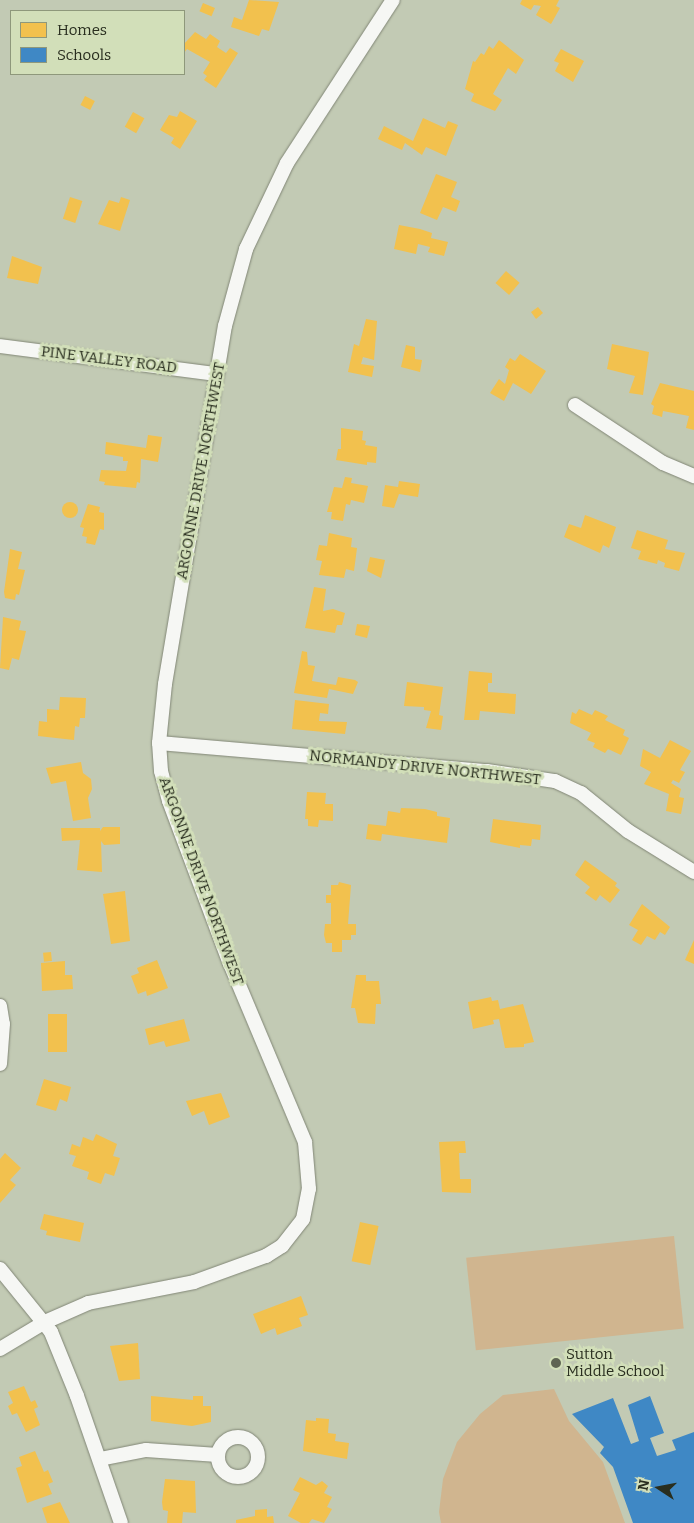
<!DOCTYPE html>
<html>
<head>
<meta charset="utf-8">
<style>
	body { margin:0 }
	#map { position:relative; width:694px; height:1523px; overflow:hidden; background:#c2cab4; font-family:Bitter,serif }
	div>[style] { position:absolute }
	.green>* { inset:0; background:#d0b58f; transform-origin:0 0 }
	.homes>* { inset:0; background:#f2c14e; transform-origin:0 0 }
	.round { border-radius:50% }
	.schools>* { inset:0; background:#3f88c5 }
	.roads { filter:drop-shadow(0 0 1px #818676) drop-shadow(0 0 1px #818676) }
	.street>* { height:14px; margin:-7px; padding:0 7px; transform-origin:7px; border-radius:7px; background:#f6f7f4 }
	.street>.ring { margin:-7px; padding:0; box-sizing:content-box; background:none; border:14px solid #f6f7f4; border-radius:50% }
	.dots>* { width:14px; height:14px; translate:-50% -50%; box-sizing:border-box; border:2px solid #d2dfb9; border-radius:50% }
	span { translate:-50% -50%; white-space:nowrap; text-align:center; line-height:1.15; -webkit-text-stroke:5px #d2dfb9; paint-order:stroke }
	.street-label { font-size:15px; color:#292e1f }
	.poi-label { font-size:15px; color:#292e1f }
	.left { translate:0 -50%; text-align:left }
	.legend { position:absolute; left:10px; top:10px; width:175px; height:65px; box-sizing:border-box; background:#d2dfb9; border:1px solid #8e987b; margin:0; padding:6px 9px; list-style:none; font-size:15px; color:#292e1f }
	.legend li { display:flex; align-items:center; gap:10px; height:25px }
	.legend b { width:25px; border:1px solid #8e987b }
	.north { position:absolute; left:634px; top:1463px; width:50px; height:50px; -webkit-text-stroke:4px #d2dfb9; paint-order:stroke; rotate:281deg; font-size:14px; font-weight:700; line-height:20px; text-align:center; color:#292e1f }
	.north::after { content:''; display:block; margin:auto; width:18px; height:22px; background:#292e1f; clip-path:polygon(50% 0,100% 100%,50% 72%,0 100%) }
</style>
</head>
<body>
<div id="map">
	<div class="green">
		<i style="left:674px;top:1236px;width:93px;height:209px;rotate:84deg"></i>
		<i style="clip-path:polygon(554px 1389px,569px 1421px,603px 1462px,625px 1523px,441px 1523px,439px 1512px,443px 1479px,457px 1442px,480px 1414px,503px 1395px)"></i>
	</div>
	<div class="homes">
		<i style="clip-path:polygon(249px 0,279px 2px,269px 31px,262px 29px,259px 36px,231px 27px,234px 17px,242px 20px)"></i>
		<i style="clip-path:polygon(522px 0,559px 0,556px 6px,560px 8px,551px 24px,536px 15px,541px 6px,534px 5px,531px 10px,520px 4px)"></i>
		<i style="left:203px;top:3px;width:13px;height:9px;rotate:23deg"></i>
		<i style="clip-path:polygon(195px 32px,206px 39px,210px 34px,220px 41px,217px 47px,226px 53px,230px 48px,238px 53px,216px 88px,204px 80px,207px 76px,203px 73px,210px 62px,187px 49px,184px 53px,184px 44px)"></i>
		<i style="clip-path:polygon(499px 40px,524px 60px,516px 74px,508px 68px,493px 94px,502px 100px,495px 111px,471px 101px,474px 94px,465px 89px,473px 61px,475px 62px,481px 53px,484px 55px,489px 46px,493px 49px)"></i>
		<i style="clip-path:polygon(561px 49px,584px 61px,573px 82px,555px 71px,559px 63px,554px 61px)"></i>
		<i style="left:85px;top:96px;width:11px;height:10px;rotate:27deg"></i>
		<i style="clip-path:polygon(180px 111px,197px 121px,180px 149px,171px 143px,174px 138px,160px 130px,169px 115px,177px 117px)"></i>
		<i style="left:133px;top:112px;width:13px;height:17px;rotate:29deg"></i>
		<i style="clip-path:polygon(423px 118px,445px 128px,448px 121px,458px 125px,446px 156px,426px 147px,422px 155px,405px 143px,402px 150px,378px 139px,384px 126px,413px 141px)"></i>
		<i style="clip-path:polygon(436px 174px,457px 182px,451px 197px,460px 201px,456px 212px,443px 207px,437px 220px,420px 213px)"></i>
		<i style="left:70px;top:197px;width:13px;height:23px;rotate:18deg"></i>
		<i style="clip-path:polygon(121px 197px,130px 200px,120px 231px,98px 224px,109px 200px,119px 203px)"></i>
		<i style="clip-path:polygon(399px 225px,420px 229px,432px 233px,431px 238px,448px 242px,444px 256px,428px 252px,430px 247px,418px 244px,416px 254px,394px 249px)"></i>
		<i style="clip-path:polygon(12px 256px,42px 267px,38px 284px,7px 278px)"></i>
		<i style="left:506px;top:271px;width:18px;height:16px;rotate:41deg"></i>
		<i style="clip-path:polygon(538px 307px,543px 313px,536px 319px,531px 312px)"></i>
		<i style="clip-path:polygon(366px 319px,377px 321px,374px 360px,363px 357px,361px 364px,374px 366px,372px 377px,348px 372px,354px 344px,359px 346px)"></i>
		<i style="clip-path:polygon(612px 344px,649px 352px,643px 395px,629px 393px,635px 376px,607px 369px)"></i>
		<i style="clip-path:polygon(406px 345px,415px 347px,415px 359px,422px 360px,420px 372px,401px 367px)"></i>
		<i style="clip-path:polygon(520px 354px,546px 371px,531px 394px,513px 383px,504px 401px,490px 393px,499px 379px,505px 384px,509px 370px,505px 367px,510px 358px,515px 361px)"></i>
		<i style="clip-path:polygon(660px 383px,694px 391px,694px 430px,686px 428px,689px 416px,663px 411px,662px 417px,652px 414px,654px 406px,651px 404px)"></i>
		<i style="clip-path:polygon(341px 428px,363px 431px,362px 440px,366px 441px,365px 445px,377px 447px,376px 463px,367px 462px,367px 465px,336px 460px,338px 449px,341px 449px)"></i>
		<i style="clip-path:polygon(148px 435px,162px 437px,158px 462px,141px 459px,140px 483px,137px 482px,136px 488px,104px 485px,105px 482px,99px 481px,101px 470px,126px 471px,128px 461px,123px 461px,123px 457px,105px 454px,106px 442px,146px 448px)"></i>
		<i style="clip-path:polygon(345px 477px,352px 478px,351px 483px,368px 486px,364px 503px,351px 500px,350px 505px,346px 504px,343px 521px,331px 519px,332px 512px,327px 512px,334px 487px,342px 488px)"></i>
		<i style="clip-path:polygon(399px 481px,420px 484px,418px 497px,399px 494px,394px 508px,382px 506px,385px 485px,398px 487px)"></i>
		<i class="round" style="left:62px;top:502px;width:16px;height:16px"></i>
		<i style="clip-path:polygon(88px 504px,100px 507px,99px 512px,104px 513px,104px 530px,100px 529px,95px 545px,86px 543px,87px 537px,82px 536px,84px 528px,80px 527px)"></i>
		<i style="clip-path:polygon(585px 515px,616px 527px,609px 548px,603px 545px,600px 553px,564px 537px,569px 524px,581px 528px)"></i>
		<i style="clip-path:polygon(637px 530px,668px 540px,665px 549px,685px 553px,679px 571px,664px 567px,665px 563px,658px 560px,657px 564px,638px 559px,641px 551px,631px 548px)"></i>
		<i style="clip-path:polygon(329px 533px,352px 538px,351px 547px,357px 548px,354px 571px,346px 569px,344px 578px,319px 575px,322px 561px,316px 560px,319px 545px,327px 546px)"></i>
		<i style="clip-path:polygon(10px 549px,22px 552px,18px 569px,25px 570px,19px 595px,16px 594px,15px 600px,5px 598px,4px 592px)"></i>
		<i style="clip-path:polygon(370px 557px,385px 560px,381px 578px,367px 571px)"></i>
		<i style="clip-path:polygon(314px 587px,326px 589px,323px 611px,333px 609px,345px 613px,342px 625px,337px 625px,335px 633px,305px 628px)"></i>
		<i style="clip-path:polygon(3px 617px,21px 621px,19px 630px,26px 631px,19px 660px,12px 658px,9px 670px,0 668px)"></i>
		<i style="clip-path:polygon(357px 624px,370px 626px,367px 638px,355px 635px)"></i>
		<i style="clip-path:polygon(302px 651px,307px 652px,308px 665px,315px 666px,312px 681px,336px 685px,338px 677px,355px 680px,358px 682px,353px 694px,329px 689px,327px 698px,294px 693px)"></i>
		<i style="clip-path:polygon(469px 671px,492px 673px,492px 683px,488px 683px,488px 692px,516px 694px,515px 714px,480px 711px,479px 720px,464px 720px)"></i>
		<i style="clip-path:polygon(407px 682px,443px 687px,439px 715px,443px 716px,441px 730px,426px 728px,431px 711px,424px 710px,424px 707px,404px 706px)"></i>
		<i style="clip-path:polygon(60px 697px,86px 698px,85px 718px,80px 718px,79px 727px,75px 726px,74px 740px,38px 736px,39px 721px,47px 722px,47px 709px,59px 710px)"></i>
		<i style="clip-path:polygon(295px 700px,329px 704px,328px 714px,320px 713px,319px 721px,347px 722px,345px 734px,292px 729px)"></i>
		<i style="clip-path:polygon(579px 709px,592px 715px,595px 710px,608px 716px,605px 720px,625px 730px,623px 735px,629px 738px,621px 755px,608px 749px,605px 753px,593px 747px,595px 743px,587px 740px,591px 733px,570px 723px,572px 712px,576px 714px)"></i>
		<i style="clip-path:polygon(670px 740px,691px 751px,680px 770px,685px 772px,679px 783px,673px 780px,671px 783px,681px 789px,679px 797px,684px 798px,681px 814px,666px 811px,669px 794px,644px 784px,651px 772px,640px 766px,643px 749px,660px 758px)"></i>
		<i style="clip-path:polygon(81px 762px,83px 773px,91px 779px,92px 789px,88px 798px,91px 818px,73px 821px,66px 781px,51px 784px,46px 768px)"></i>
		<i style="clip-path:polygon(307px 792px,326px 793px,325px 804px,333px 804px,333px 821px,319px 820px,318px 827px,308px 826px,308px 819px,305px 819px)"></i>
		<i style="clip-path:polygon(401px 808px,425px 809px,437px 812px,437px 816px,450px 818px,447px 843px,382px 834px,381px 841px,366px 839px,368px 824px,386px 826px,388px 811px,400px 813px)"></i>
		<i style="clip-path:polygon(493px 819px,541px 825px,540px 840px,532px 839px,531px 846px,520px 845px,520px 848px,490px 842px)"></i>
		<i style="clip-path:polygon(103px 827px,120px 827px,120px 844px,104px 845px,101px 841px,102px 872px,77px 870px,80px 840px,62px 841px,61px 828px,100px 828px,100px 831px)"></i>
		<i style="clip-path:polygon(585px 860px,617px 883px,615px 886px,620px 890px,610px 903px,600px 895px,596px 901px,585px 893px,590px 887px,575px 875px)"></i>
		<i style="clip-path:polygon(339px 882px,351px 885px,348px 924px,356px 924px,356px 935px,351px 935px,351px 940px,342px 940px,342px 952px,332px 952px,332px 943px,326px 943px,324px 935px,325px 924px,331px 924px,331px 903px,326px 903px,326px 895px,331px 895px,331px 885px,338px 885px)"></i>
		<i style="clip-path:polygon(125px 891px,130px 941px,111px 944px,103px 894px)"></i>
		<i style="clip-path:polygon(642px 904px,670px 927px,665px 935px,660px 932px,655px 940px,647px 936px,641px 945px,632px 940px,638px 930px,629px 925px)"></i>
		<i style="clip-path:polygon(694px 940px,694px 964px,685px 960px)"></i>
		<i style="left:51px;top:952px;width:9px;height:8px;rotate:84deg"></i>
		<i style="clip-path:polygon(157px 960px,168px 988px,147px 996px,146px 991px,138px 994px,131px 976px,139px 973px,137px 968px)"></i>
		<i style="clip-path:polygon(65px 961px,65px 975px,72px 975px,73px 989px,42px 991px,41px 963px)"></i>
		<i style="clip-path:polygon(356px 975px,366px 975px,366px 981px,379px 981px,381px 1004px,376px 1004px,375px 1024px,358px 1023px,355px 1008px,351px 1008px)"></i>
		<i style="clip-path:polygon(491px 997px,492px 1001px,498px 1000px,500px 1009px,523px 1004px,534px 1042px,524px 1044px,524px 1047px,505px 1048px,499px 1019px,493px 1020px,494px 1024px,473px 1029px,468px 1002px)"></i>
		<i style="left:48px;top:1014px;width:19px;height:38px"></i>
		<i style="clip-path:polygon(184px 1019px,190px 1041px,166px 1047px,164px 1041px,149px 1045px,145px 1029px)"></i>
		<i style="clip-path:polygon(44px 1079px,71px 1087px,67px 1102px,60px 1099px,56px 1111px,36px 1105px)"></i>
		<i style="clip-path:polygon(221px 1093px,230px 1117px,209px 1125px,204px 1111px,192px 1116px,186px 1101px)"></i>
		<i style="clip-path:polygon(96px 1134px,117px 1144px,113px 1156px,120px 1158px,114px 1176px,105px 1173px,101px 1184px,87px 1179px,89px 1172px,72px 1166px,76px 1156px,69px 1154px,72px 1144px,80px 1147px,83px 1137px,93px 1141px)"></i>
		<i style="clip-path:polygon(465px 1141px,466px 1153px,459px 1153px,460px 1179px,471px 1179px,471px 1193px,442px 1192px,439px 1142px)"></i>
		<i style="clip-path:polygon(5px 1153px,21px 1168px,10px 1180px,16px 1185px,0 1203px,0 1159px)"></i>
		<i style="clip-path:polygon(44px 1214px,84px 1223px,80px 1242px,46px 1235px,47px 1231px,40px 1229px)"></i>
		<i style="left:360px;top:1222px;width:19px;height:40px;rotate:12deg"></i>
		<i style="clip-path:polygon(301px 1296px,308px 1315px,299px 1318px,302px 1326px,277px 1335px,275px 1328px,261px 1334px,253px 1314px)"></i>
		<i style="clip-path:polygon(138px 1343px,140px 1379px,119px 1381px,110px 1346px)"></i>
		<i style="clip-path:polygon(24px 1386px,31px 1402px,35px 1400px,38px 1407px,34px 1409px,40px 1425px,26px 1432px,17px 1413px,12px 1415px,8px 1406px,13px 1403px,8px 1392px)"></i>
		<i style="clip-path:polygon(151px 1396px,193px 1400px,193px 1396px,203px 1396px,203px 1406px,211px 1406px,211px 1422px,192px 1426px,151px 1421px)"></i>
		<i style="clip-path:polygon(316px 1418px,329px 1419px,328px 1433px,336px 1434px,335px 1441px,349px 1443px,347px 1459px,303px 1451px,306px 1420px,316px 1421px)"></i>
		<i style="clip-path:polygon(35px 1451px,44px 1472px,48px 1470px,53px 1482px,48px 1484px,52px 1494px,27px 1503px,16px 1468px,22px 1466px,19px 1457px)"></i>
		<i style="clip-path:polygon(300px 1477px,316px 1485px,322px 1481px,328px 1486px,324px 1493px,332px 1497px,327px 1507px,332px 1509px,324px 1523px,312px 1519px,309px 1523px,301px 1523px,288px 1516px,300px 1493px,293px 1490px)"></i>
		<i style="clip-path:polygon(165px 1479px,195px 1481px,196px 1513px,183px 1512px,182px 1523px,167px 1523px,168px 1511px,163px 1510px,162px 1502px)"></i>
		<i style="clip-path:polygon(60px 1502px,70px 1523px,47px 1523px,42px 1508px)"></i>
		<i style="clip-path:polygon(267px 1509px,267px 1517px,273px 1516px,274px 1523px,236px 1523px,236px 1520px,255px 1516px,255px 1510px)"></i>
	</div>
	<div class="schools">
		<i style="clip-path:polygon(650px 1396px,664px 1433px,650px 1438px,657px 1456px,676px 1450px,672px 1440px,694px 1432px,694px 1523px,633px 1523px,613px 1467px,600px 1453px,604px 1447px,572px 1414px,613px 1398px,631px 1444px,639px 1441px,628px 1405px)"></i>
	</div>
	<div class="roads">
		<div class="street">
			<i style="left:0;top:346px;width:219px;rotate:7.4deg"></i>
			<i style="left:575px;top:405px;width:105px;rotate:33.4deg"></i>
			<i style="left:663px;top:463px;width:34px;rotate:23deg"></i>
			<i style="left:159px;top:743px;width:329px;rotate:4.9deg"></i>
			<i style="left:487px;top:771px;width:69px;rotate:8.4deg"></i>
			<i style="left:555px;top:781px;width:29px;rotate:25deg"></i>
			<i style="left:581px;top:793px;width:60px;rotate:39deg"></i>
			<i style="left:628px;top:831px;width:78px;rotate:31.8deg"></i>
			<i style="left:0;top:1006px;width:18px;rotate:81deg"></i>
			<i style="left:3px;top:1024px;width:40px;rotate:94.3deg"></i>
			<i style="left:0;top:1269px;width:81px;rotate:51deg"></i>
			<i style="left:51px;top:1332px;width:69px;rotate:67.9deg"></i>
			<i style="left:77px;top:1396px;width:134px;rotate:70.9deg"></i>
			<i style="left:0;top:1349px;width:52px;rotate:-31deg"></i>
			<i style="left:45px;top:1322px;width:47px;rotate:-23.8deg"></i>
			<i style="left:88px;top:1303px;width:108px;rotate:-11.2deg"></i>
			<i style="left:194px;top:1282px;width:77px;rotate:-19.9deg"></i>
			<i style="left:266px;top:1256px;width:19px;rotate:-32deg"></i>
			<i style="left:282px;top:1246px;width:34px;rotate:-52deg"></i>
			<i style="left:303px;top:1219px;width:31px;rotate:-79deg"></i>
			<i style="left:309px;top:1189px;width:47px;rotate:-94.9deg"></i>
			<i style="left:305px;top:1142px;width:193px;rotate:-112.8deg"></i>
			<i style="left:230px;top:964px;width:174px;rotate:-110.5deg"></i>
			<i style="left:169px;top:801px;width:31px;rotate:-105deg"></i>
			<i style="left:161px;top:771px;width:28px;rotate:-94deg"></i>
			<i style="left:159px;top:743px;width:59px;rotate:-84.2deg"></i>
			<i style="left:165px;top:684px;width:363px;rotate:-80.5deg"></i>
			<i style="left:225px;top:326px;width:80px;rotate:-74.7deg"></i>
			<i style="left:246px;top:249px;width:95px;rotate:-64.5deg"></i>
			<i style="left:287px;top:163px;width:194px;rotate:-57deg"></i>
			<i class="ring" style="left:218px;top:1437px;width:26px;height:26px"></i>
			<i style="left:100px;top:1459px;width:47px;rotate:-11.1deg"></i>
			<i style="left:146px;top:1450px;width:72px;rotate:4deg"></i>
		</div>
	</div>
	<div class="dots">
		<i style="left:556px;top:1363px;background:#5f6553"></i>
	</div>
	<div class="street-label">
		<span style="left:109px;top:360px;rotate:7deg">PINE VALLEY ROAD</span>
		<span style="left:201px;top:471px;rotate:-80deg">ARGONNE DRIVE NORTHWEST</span>
		<span style="left:425px;top:768px;rotate:6deg">NORMANDY DRIVE NORTHWEST</span>
		<span style="left:201px;top:881px;rotate:70deg">ARGONNE DRIVE NORTHWEST</span>
	</div>
	<div class="poi-label">
		<span class="left" style="left:566px;top:1363px">Sutton<br>Middle School</span>
	</div>
	<ul class="legend">
	<li><b style="height:14px;background:#f2c14e"></b>Homes</li>
	<li><b style="height:14px;background:#3f88c5"></b>Schools</li>
	</ul>
	<div class="north">N</div>
</div>
</body>
</html>
